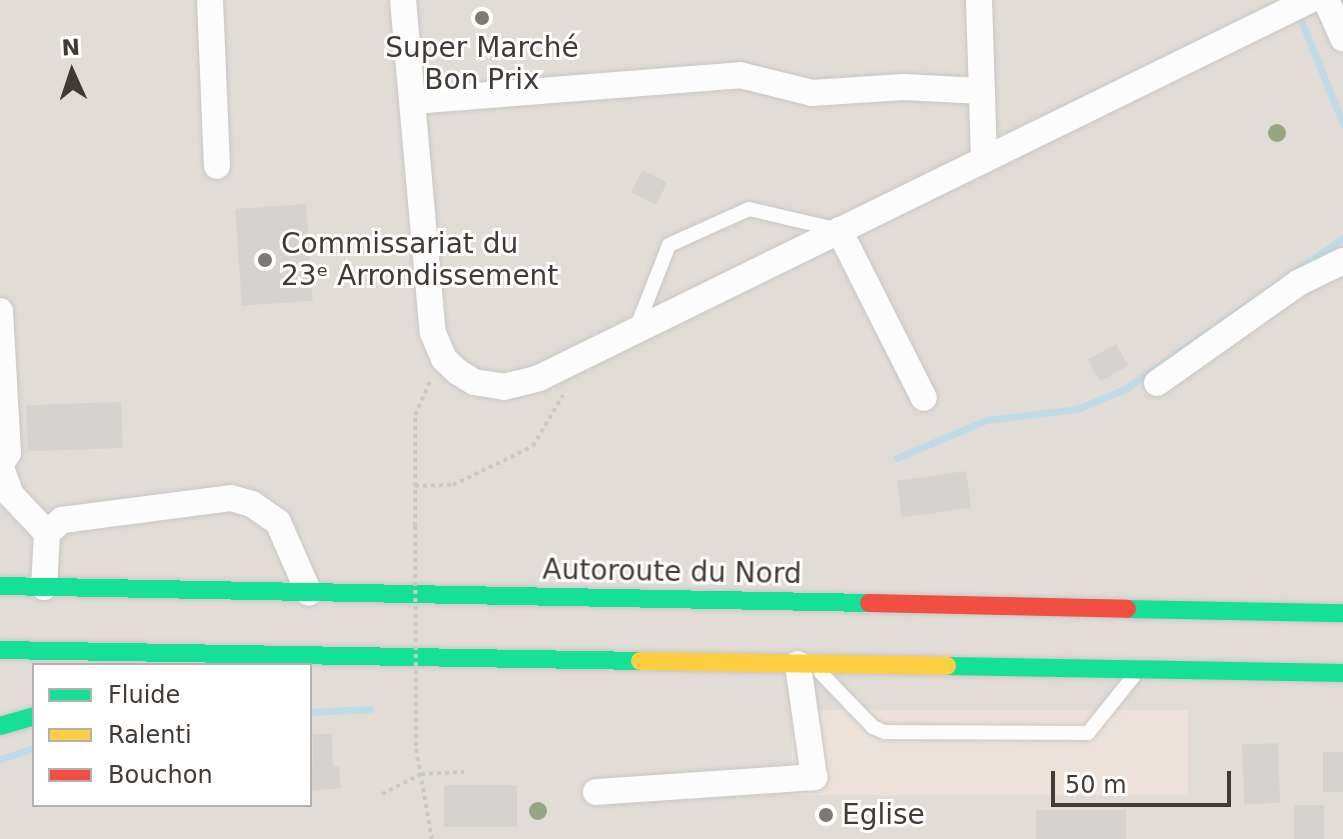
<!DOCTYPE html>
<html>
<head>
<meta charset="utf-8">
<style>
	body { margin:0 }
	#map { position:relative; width:1343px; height:839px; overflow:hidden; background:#edebe8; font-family:"DejaVu Sans",sans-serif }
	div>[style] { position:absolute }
	.residential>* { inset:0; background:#e1dcd6 }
	.commercial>* { inset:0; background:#ece2d9; transform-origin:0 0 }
	.stream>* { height:7px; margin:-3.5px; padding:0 3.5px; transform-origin:3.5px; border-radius:3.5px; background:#bddce7 }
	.building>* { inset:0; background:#d5d2cf; transform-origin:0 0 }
	.path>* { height:4px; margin-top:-2px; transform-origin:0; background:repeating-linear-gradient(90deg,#cbc9c6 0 4px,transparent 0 8px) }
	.roads { filter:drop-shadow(0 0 2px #c9c7c4) drop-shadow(0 0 2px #c9c7c4) }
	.lane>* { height:14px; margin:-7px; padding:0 7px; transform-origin:7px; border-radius:7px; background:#fcfcfc }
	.street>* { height:26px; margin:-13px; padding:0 13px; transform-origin:13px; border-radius:13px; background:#fcfcfc }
	.fast>* { height:18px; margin:-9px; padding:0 9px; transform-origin:9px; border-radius:9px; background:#16e098 }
	.slow>* { height:18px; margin:-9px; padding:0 9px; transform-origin:9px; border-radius:9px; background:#ffcf43 }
	.jam>* { height:18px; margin:-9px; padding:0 9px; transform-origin:9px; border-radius:9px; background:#f24e42 }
	.path-bridge>* { height:4px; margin-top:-2px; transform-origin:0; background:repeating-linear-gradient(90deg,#cbc9c6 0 4px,transparent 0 8px) }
	.trees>* { width:18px; height:18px; margin:-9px; border-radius:50%; background:#96a583 }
	.dots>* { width:22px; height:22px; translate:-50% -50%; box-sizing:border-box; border:4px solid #fff; border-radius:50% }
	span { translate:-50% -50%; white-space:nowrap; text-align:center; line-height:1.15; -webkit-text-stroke:6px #fff; paint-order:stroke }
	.poi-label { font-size:28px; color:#423b35 }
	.left { translate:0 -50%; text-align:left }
	.street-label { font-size:28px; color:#423b35 }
	.legend { position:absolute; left:32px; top:663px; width:280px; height:144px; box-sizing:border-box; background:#fff; border:2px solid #b3b1ae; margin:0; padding:10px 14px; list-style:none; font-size:24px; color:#423b35 }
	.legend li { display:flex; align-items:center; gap:16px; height:40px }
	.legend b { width:40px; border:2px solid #b3b1ae }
	.north { position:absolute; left:32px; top:32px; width:80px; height:80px; -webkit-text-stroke:6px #fff; paint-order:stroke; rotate:357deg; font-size:22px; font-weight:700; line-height:32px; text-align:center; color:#423b35 }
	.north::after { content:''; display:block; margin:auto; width:28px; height:36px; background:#423b35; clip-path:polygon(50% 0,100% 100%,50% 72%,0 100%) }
	.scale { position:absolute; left:1051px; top:771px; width:180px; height:36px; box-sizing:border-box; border:4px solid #423b35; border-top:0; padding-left:10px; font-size:24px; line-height:28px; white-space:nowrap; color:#423b35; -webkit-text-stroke:6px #fff; paint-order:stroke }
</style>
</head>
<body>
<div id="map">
	<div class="residential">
		<i style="clip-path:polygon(evenodd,0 0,1343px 0,1343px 839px,0 839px,0 0,34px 665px,310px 665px,310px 805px,34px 805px,34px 665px)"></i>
	</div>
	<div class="commercial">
		<i style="left:792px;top:710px;width:396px;height:85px"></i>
	</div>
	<div class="stream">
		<i style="left:1298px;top:13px;width:120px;rotate:67.9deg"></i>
		<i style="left:897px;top:458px;width:97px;rotate:-23.1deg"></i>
		<i style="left:986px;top:420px;width:92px;rotate:-6.9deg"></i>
		<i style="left:1077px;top:409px;width:52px;rotate:-22.6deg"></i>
		<i style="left:1125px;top:389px;width:265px;rotate:-34.7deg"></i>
		<i style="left:310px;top:712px;width:60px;rotate:-2.9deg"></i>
		<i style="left:0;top:759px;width:36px;rotate:-18deg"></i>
	</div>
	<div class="building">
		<i style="left:642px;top:170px;width:28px;height:25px;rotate:26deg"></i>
		<i style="left:306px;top:204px;width:97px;height:71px;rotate:86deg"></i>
		<i style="left:1116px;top:344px;width:25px;height:32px;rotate:61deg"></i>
		<i style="left:121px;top:402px;width:46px;height:95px;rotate:88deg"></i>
		<i style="left:966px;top:471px;width:37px;height:70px;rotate:82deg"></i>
		<i style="clip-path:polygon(313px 734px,332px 734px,333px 767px,339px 766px,341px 788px,312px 791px)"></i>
		<i style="left:1278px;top:743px;width:60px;height:36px;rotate:88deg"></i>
		<i style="left:1323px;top:752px;width:20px;height:40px"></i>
		<i style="left:517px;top:785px;width:42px;height:73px;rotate:90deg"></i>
		<i style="left:1324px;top:805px;width:34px;height:30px;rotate:90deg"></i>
		<i style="left:1036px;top:810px;width:90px;height:29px"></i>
	</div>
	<div class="path">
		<i style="left:415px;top:486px;width:38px;rotate:-2deg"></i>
		<i style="left:453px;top:485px;width:89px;rotate:-26deg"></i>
		<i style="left:533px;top:446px;width:59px;rotate:-59.5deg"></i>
		<i style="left:415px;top:526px;width:111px;rotate:-90deg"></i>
		<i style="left:415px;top:415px;width:37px;rotate:-66deg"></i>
		<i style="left:416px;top:749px;width:91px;rotate:79.9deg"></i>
		<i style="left:382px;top:794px;width:44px;rotate:-27.1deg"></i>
		<i style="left:421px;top:774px;width:43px;rotate:-2.7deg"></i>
	</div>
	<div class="roads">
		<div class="lane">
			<i style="left:636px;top:329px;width:90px;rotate:-68.6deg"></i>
			<i style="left:669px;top:245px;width:88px;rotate:-24.2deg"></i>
			<i style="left:749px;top:209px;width:92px;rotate:13.1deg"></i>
			<i style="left:821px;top:673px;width:75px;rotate:46.1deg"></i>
			<i style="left:873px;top:727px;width:12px;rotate:24deg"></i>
			<i style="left:884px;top:732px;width:204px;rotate:0.3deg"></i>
			<i style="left:1088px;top:733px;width:72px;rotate:-51.2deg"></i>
		</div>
		<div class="street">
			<i style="left:210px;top:0;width:166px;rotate:87.6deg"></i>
			<i style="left:403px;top:0;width:334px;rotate:84.9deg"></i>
			<i style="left:433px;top:333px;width:28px;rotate:67deg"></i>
			<i style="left:444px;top:359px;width:19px;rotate:43deg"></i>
			<i style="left:458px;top:372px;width:19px;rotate:32deg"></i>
			<i style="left:474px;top:382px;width:30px;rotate:9deg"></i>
			<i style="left:504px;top:387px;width:36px;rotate:-14deg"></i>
			<i style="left:539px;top:378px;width:859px;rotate:-26.12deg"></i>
			<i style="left:979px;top:0;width:160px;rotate:88.2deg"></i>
			<i style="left:1326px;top:0;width:42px;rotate:65.9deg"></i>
			<i style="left:413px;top:101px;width:328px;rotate:-4.5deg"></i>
			<i style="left:740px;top:75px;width:74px;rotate:14deg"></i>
			<i style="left:812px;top:93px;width:91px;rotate:-3.8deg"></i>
			<i style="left:903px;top:87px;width:79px;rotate:2.9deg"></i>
			<i style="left:839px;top:230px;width:188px;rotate:63.2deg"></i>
			<i style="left:0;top:311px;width:142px;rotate:86.8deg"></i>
			<i style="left:8px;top:453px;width:14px;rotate:124deg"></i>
			<i style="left:1157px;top:383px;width:173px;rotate:-35.3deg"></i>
			<i style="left:1298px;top:283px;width:50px;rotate:-26.1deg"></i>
			<i style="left:0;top:465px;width:32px;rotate:70deg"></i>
			<i style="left:11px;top:495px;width:52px;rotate:46.5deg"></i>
			<i style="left:44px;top:587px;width:54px;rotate:-86.8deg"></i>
			<i style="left:47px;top:533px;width:20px;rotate:-41deg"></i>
			<i style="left:62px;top:520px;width:170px;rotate:-7.4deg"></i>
			<i style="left:231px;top:498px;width:22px;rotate:16deg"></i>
			<i style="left:252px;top:504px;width:32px;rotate:35deg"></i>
			<i style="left:278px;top:522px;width:77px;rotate:66.4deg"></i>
			<i style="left:596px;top:792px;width:219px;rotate:-3.9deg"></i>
			<i style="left:814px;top:777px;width:114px;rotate:-98.1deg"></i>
		</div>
		<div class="fast">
			<i style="left:0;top:586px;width:869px;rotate:1.12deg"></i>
			<i style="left:1127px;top:609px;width:216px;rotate:1.1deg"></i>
			<i style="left:0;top:650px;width:640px;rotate:0.98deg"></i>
			<i style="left:947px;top:666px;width:396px;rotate:1deg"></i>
			<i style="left:0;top:726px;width:35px;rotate:-16deg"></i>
		</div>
		<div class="slow">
			<i style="left:640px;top:661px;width:307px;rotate:0.9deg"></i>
		</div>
		<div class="jam">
			<i style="left:869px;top:603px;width:258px;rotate:1.3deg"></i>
		</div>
	</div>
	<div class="path-bridge">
		<i style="left:415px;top:526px;width:223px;rotate:89.7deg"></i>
	</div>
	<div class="trees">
		<i style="left:1277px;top:133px"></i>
		<i style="left:538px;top:811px"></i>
	</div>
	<div class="dots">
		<i style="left:482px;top:18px;background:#7e7974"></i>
		<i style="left:265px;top:260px;background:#7e7974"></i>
		<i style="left:826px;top:815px;background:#7e7974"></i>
	</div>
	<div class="poi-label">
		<span style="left:482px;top:64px">Super Marché<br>Bon Prix</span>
		<span class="left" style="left:281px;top:260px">Commissariat du<br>23ᵉ Arrondissement</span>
		<span class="left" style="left:842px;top:815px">Eglise</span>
	</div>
	<div class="street-label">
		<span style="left:672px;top:572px;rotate:1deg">Autoroute du Nord</span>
	</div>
	<ul class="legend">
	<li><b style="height:10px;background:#16e098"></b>Fluide</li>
	<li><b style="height:10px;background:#ffcf43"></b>Ralenti</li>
	<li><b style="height:10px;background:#f24e42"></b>Bouchon</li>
	</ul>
	<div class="north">N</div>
	<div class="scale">50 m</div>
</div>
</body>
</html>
